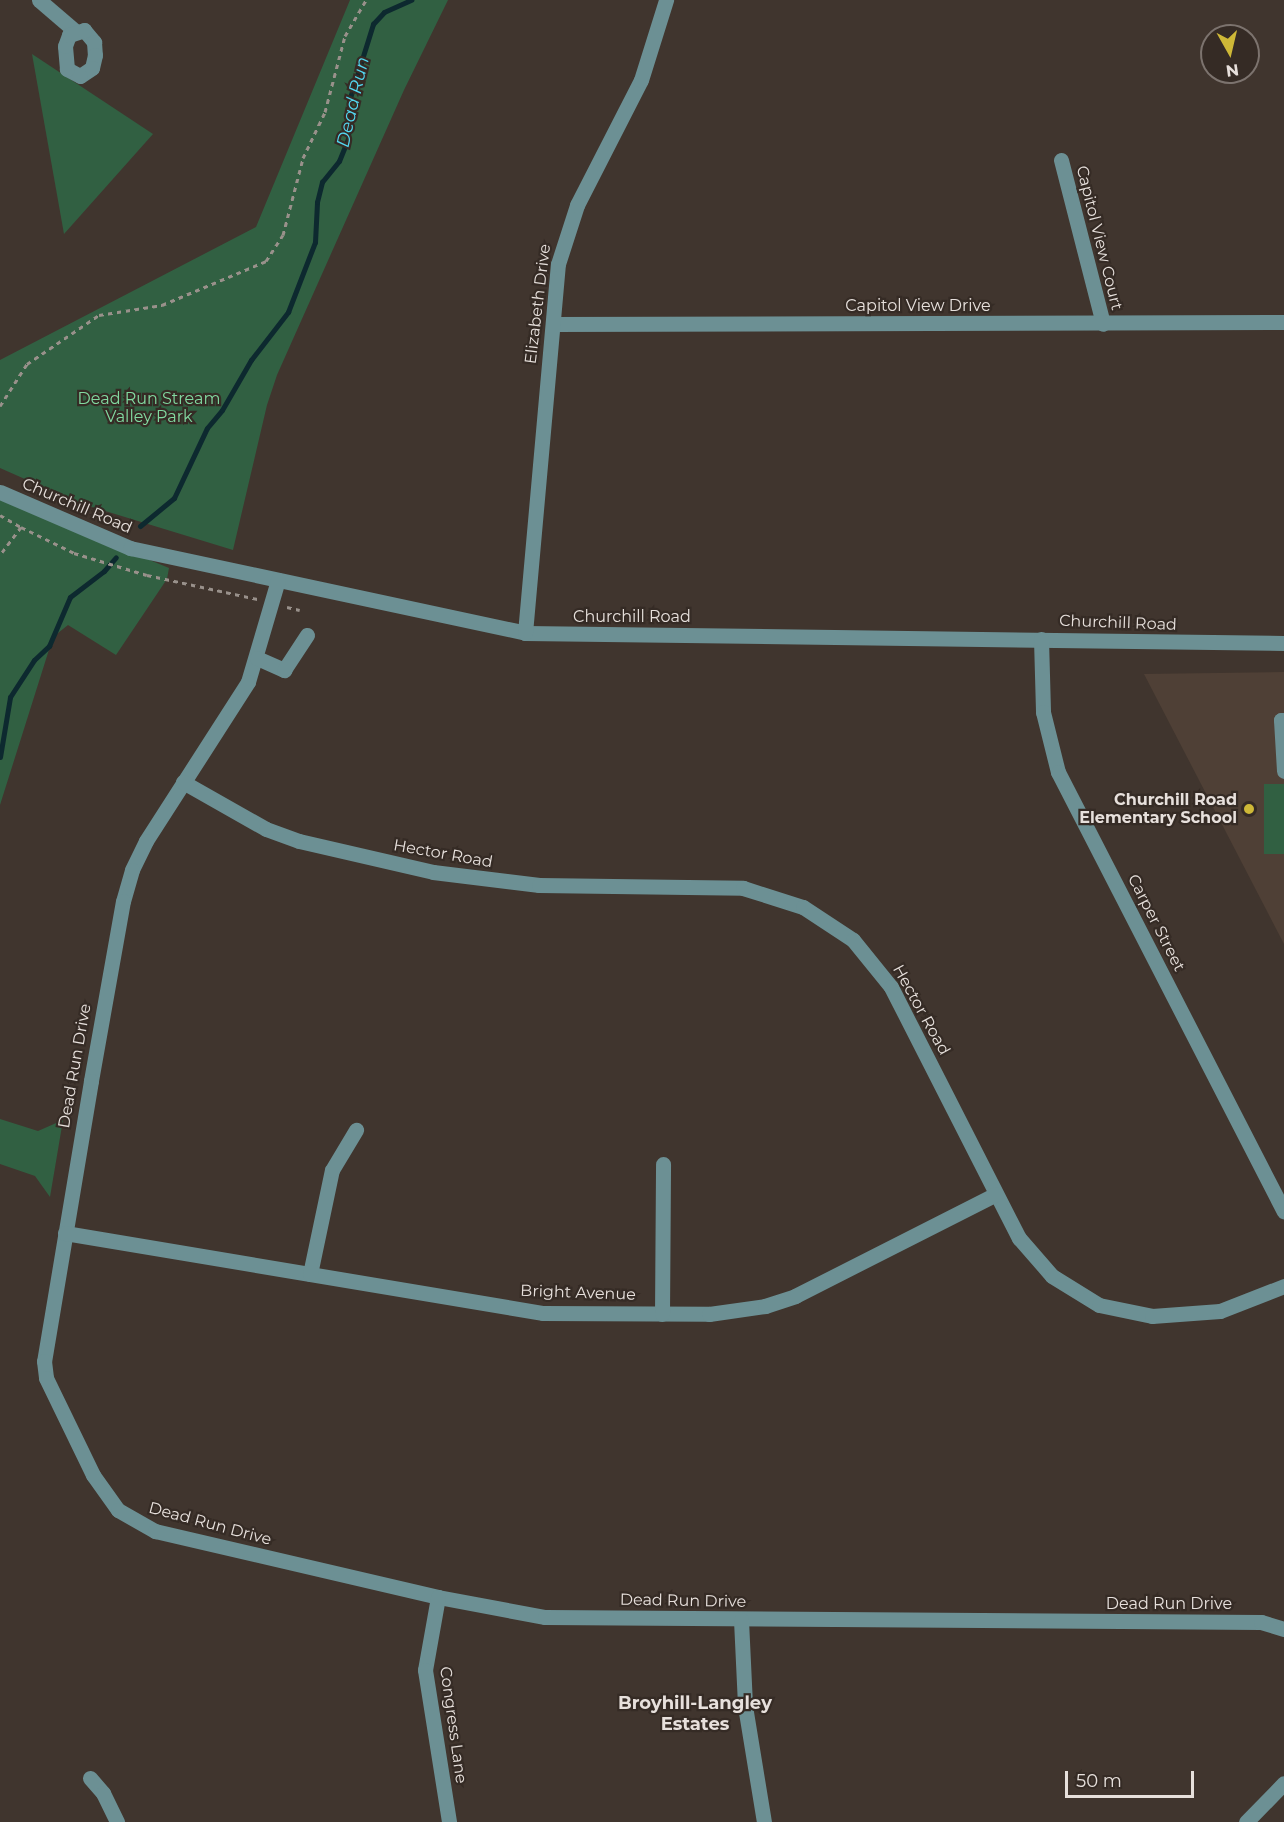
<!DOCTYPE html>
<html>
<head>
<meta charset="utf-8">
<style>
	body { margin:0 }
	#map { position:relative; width:1284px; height:1822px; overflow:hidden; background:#40352e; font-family:Montserrat,sans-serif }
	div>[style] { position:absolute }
	.built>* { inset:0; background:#4f4036 }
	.green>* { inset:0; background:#316042; transform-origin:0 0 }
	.stream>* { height:5px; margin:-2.5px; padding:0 2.5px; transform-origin:2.5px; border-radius:2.5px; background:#0d292f }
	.path>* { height:3px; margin-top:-1.5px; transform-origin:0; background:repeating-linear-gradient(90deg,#99918b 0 4.5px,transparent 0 9px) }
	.minor>* { height:15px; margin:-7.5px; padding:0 7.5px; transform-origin:7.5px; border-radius:7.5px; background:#6c9094 }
	.dots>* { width:16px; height:16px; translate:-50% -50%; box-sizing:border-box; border:3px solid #352b25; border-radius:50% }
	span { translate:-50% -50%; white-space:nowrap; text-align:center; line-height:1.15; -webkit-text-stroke:4.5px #352b25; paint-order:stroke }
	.street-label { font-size:16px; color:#e7e0dc }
	.park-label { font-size:16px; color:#82daa1 }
	.poi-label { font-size:16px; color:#e7e0dc; font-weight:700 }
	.right { translate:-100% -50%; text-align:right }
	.water-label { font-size:18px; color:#53d8f1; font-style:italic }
	.neighbourhood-label { font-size:18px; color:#e7e0dc; font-weight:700 }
	.north { position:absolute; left:1200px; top:24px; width:60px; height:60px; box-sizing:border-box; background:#352b25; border:2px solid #7c736e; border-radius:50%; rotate:172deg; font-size:16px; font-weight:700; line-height:24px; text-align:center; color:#e7e0dc }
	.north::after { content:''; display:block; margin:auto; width:21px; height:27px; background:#ceb837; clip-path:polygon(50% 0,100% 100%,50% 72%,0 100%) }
	.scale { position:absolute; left:1065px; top:1771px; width:129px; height:27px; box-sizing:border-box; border:3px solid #e7e0dc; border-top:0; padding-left:8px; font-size:18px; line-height:21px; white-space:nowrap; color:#e7e0dc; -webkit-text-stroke:4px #352b25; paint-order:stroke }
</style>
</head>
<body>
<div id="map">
	<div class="built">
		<i style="clip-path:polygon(1284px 672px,1284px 944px,1144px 674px)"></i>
	</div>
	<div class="green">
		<i style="clip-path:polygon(350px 0,448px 0,404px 90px,277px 375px,267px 405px,233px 550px,79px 503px,0 468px,0 360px,256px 227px)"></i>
		<i style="clip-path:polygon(32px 54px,153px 134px,64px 234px)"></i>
		<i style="clip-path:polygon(0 498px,169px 568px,167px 579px,116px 655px,68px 625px,53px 637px,0 805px)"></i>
		<i style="left:1284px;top:784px;width:70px;height:20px;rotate:90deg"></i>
		<i style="clip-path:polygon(0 1119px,38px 1131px,63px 1120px,50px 1197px,35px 1176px,0 1164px)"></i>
	</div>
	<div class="stream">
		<i style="left:140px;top:526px;width:44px;rotate:-39.5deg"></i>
		<i style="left:174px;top:498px;width:77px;rotate:-64.8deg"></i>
		<i style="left:207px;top:428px;width:23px;rotate:-50deg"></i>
		<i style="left:222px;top:410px;width:58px;rotate:-59.9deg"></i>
		<i style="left:251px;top:360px;width:61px;rotate:-52.4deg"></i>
		<i style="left:288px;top:312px;width:75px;rotate:-68.9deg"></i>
		<i style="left:315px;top:242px;width:40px;rotate:-87.1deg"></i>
		<i style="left:317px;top:202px;width:21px;rotate:-76deg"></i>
		<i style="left:322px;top:182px;width:27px;rotate:-51deg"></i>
		<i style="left:339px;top:161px;width:24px;rotate:-68deg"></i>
		<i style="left:348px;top:139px;width:38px;rotate:-88deg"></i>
		<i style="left:349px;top:101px;width:81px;rotate:-72.7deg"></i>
		<i style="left:373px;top:24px;width:16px;rotate:-47deg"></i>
		<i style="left:384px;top:12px;width:30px;rotate:-24deg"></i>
		<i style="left:0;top:757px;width:61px;rotate:-80.5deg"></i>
		<i style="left:10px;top:697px;width:44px;rotate:-57deg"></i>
		<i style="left:34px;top:660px;width:21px;rotate:-43deg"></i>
		<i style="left:49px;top:646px;width:53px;rotate:-66.8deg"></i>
		<i style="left:70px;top:597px;width:43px;rotate:-37.4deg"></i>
		<i style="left:104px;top:571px;width:18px;rotate:-49deg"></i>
	</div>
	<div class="path">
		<i style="left:0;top:406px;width:50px;rotate:-57.3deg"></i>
		<i style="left:27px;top:364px;width:87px;rotate:-34.2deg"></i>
		<i style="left:99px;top:315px;width:64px;rotate:-9deg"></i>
		<i style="left:162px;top:305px;width:113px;rotate:-22.9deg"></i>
		<i style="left:266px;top:261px;width:31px;rotate:-57deg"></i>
		<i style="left:283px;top:235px;width:80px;rotate:-75.4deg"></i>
		<i style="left:303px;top:158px;width:51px;rotate:-64.4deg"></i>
		<i style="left:325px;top:112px;width:79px;rotate:-75.3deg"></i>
		<i style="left:345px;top:36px;width:42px;rotate:-59.7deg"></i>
		<i style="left:0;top:515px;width:24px;rotate:30deg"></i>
		<i style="left:21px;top:527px;width:35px;rotate:127deg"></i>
		<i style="left:21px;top:527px;width:59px;rotate:26.1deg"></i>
		<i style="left:74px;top:553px;width:76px;rotate:16.8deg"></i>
		<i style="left:147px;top:575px;width:113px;rotate:12.3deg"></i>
		<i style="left:287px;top:607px;width:13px;rotate:13deg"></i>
	</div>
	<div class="minor">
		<i style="left:39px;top:0;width:48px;rotate:40.7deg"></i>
		<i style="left:84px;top:30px;width:16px;rotate:50deg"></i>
		<i style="left:94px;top:42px;width:13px;rotate:86deg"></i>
		<i style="left:95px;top:55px;width:13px;rotate:103deg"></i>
		<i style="left:92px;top:68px;width:14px;rotate:146deg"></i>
		<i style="left:80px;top:76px;width:15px;rotate:-152deg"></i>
		<i style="left:67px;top:69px;width:23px;rotate:-95deg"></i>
		<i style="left:65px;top:46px;width:12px;rotate:-70deg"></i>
		<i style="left:69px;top:35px;width:16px;rotate:-18deg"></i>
		<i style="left:1061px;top:160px;width:169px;rotate:75.6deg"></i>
		<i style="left:553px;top:324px;width:731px;rotate:-0.16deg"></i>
		<i style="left:0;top:492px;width:142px;rotate:23.3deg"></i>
		<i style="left:130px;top:548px;width:404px;rotate:12.1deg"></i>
		<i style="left:525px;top:633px;width:759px;rotate:0.75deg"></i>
		<i style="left:278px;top:580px;width:106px;rotate:106.4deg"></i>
		<i style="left:248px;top:682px;width:189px;rotate:122.7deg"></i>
		<i style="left:146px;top:841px;width:32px;rotate:116deg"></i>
		<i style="left:132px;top:870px;width:32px;rotate:106deg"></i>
		<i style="left:123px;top:901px;width:183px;rotate:100.1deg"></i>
		<i style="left:91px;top:1081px;width:284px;rotate:99.5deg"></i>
		<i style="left:44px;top:1361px;width:17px;rotate:83deg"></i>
		<i style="left:46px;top:1378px;width:108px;rotate:64.1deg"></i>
		<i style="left:93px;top:1475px;width:43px;rotate:54.5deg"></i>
		<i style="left:118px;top:1510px;width:43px;rotate:29.6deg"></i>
		<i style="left:155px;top:1531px;width:291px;rotate:13.1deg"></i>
		<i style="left:438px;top:1597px;width:109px;rotate:10.6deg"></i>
		<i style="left:545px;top:1617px;width:716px;rotate:0.4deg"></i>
		<i style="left:1261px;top:1622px;width:24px;rotate:17deg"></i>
		<i style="left:525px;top:633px;width:370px;rotate:-84.9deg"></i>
		<i style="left:558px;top:264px;width:62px;rotate:-72.1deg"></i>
		<i style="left:577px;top:205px;width:140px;rotate:-62.9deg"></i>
		<i style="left:641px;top:80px;width:84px;rotate:-72.6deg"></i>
		<i style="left:1041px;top:639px;width:73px;rotate:88.4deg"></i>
		<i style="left:1043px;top:712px;width:62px;rotate:76deg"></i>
		<i style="left:1058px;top:772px;width:494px;rotate:62.8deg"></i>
		<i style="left:257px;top:658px;width:30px;rotate:24deg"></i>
		<i style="left:284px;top:670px;width:42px;rotate:-56.7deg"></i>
		<i style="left:1284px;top:720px;width:3px;rotate:180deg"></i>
		<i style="left:1281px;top:720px;width:51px;rotate:86.6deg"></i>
		<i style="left:183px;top:782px;width:95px;rotate:29.5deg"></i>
		<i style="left:266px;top:829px;width:35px;rotate:20deg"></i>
		<i style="left:299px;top:841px;width:138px;rotate:13deg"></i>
		<i style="left:433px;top:872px;width:107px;rotate:7deg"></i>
		<i style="left:539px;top:885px;width:204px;rotate:0.8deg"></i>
		<i style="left:743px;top:888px;width:63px;rotate:17.6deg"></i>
		<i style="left:803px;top:907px;width:60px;rotate:33.4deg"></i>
		<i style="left:853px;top:940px;width:60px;rotate:51deg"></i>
		<i style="left:891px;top:987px;width:282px;rotate:63deg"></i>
		<i style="left:1019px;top:1238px;width:50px;rotate:49deg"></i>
		<i style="left:1052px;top:1276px;width:55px;rotate:31.7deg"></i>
		<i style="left:1099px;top:1305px;width:54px;rotate:11.7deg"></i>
		<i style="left:1152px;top:1316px;width:68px;rotate:-4.2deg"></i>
		<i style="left:1220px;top:1311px;width:69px;rotate:-21.3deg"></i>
		<i style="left:65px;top:1233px;width:485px;rotate:9.5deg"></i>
		<i style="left:543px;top:1313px;width:166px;rotate:0.3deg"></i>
		<i style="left:709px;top:1314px;width:57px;rotate:-8.1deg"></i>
		<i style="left:765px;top:1306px;width:32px;rotate:-18deg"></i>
		<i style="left:795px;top:1296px;width:225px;rotate:-26.9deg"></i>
		<i style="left:310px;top:1274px;width:106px;rotate:-78.1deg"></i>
		<i style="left:332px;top:1170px;width:47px;rotate:-59deg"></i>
		<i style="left:662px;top:1314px;width:150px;rotate:-89.6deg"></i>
		<i style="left:438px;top:1597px;width:74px;rotate:100.1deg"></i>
		<i style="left:425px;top:1670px;width:154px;rotate:81deg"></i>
		<i style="left:741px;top:1620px;width:86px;rotate:87.3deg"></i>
		<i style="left:745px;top:1706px;width:118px;rotate:80.7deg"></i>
		<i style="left:90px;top:1778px;width:20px;rotate:49deg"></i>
		<i style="left:103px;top:1793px;width:32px;rotate:64deg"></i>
		<i style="left:1246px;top:1822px;width:54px;rotate:-45.7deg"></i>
	</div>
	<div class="dots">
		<i style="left:1249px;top:809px;background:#ceb837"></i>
	</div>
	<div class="street-label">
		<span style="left:1099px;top:238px;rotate:76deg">Capitol View Court</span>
		<span style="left:538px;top:304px;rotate:-83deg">Elizabeth Drive</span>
		<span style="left:918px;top:306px">Capitol View Drive</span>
		<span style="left:77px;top:506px;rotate:23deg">Churchill Road</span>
		<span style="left:632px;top:617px">Churchill Road</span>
		<span style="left:1118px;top:623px;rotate:2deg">Churchill Road</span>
		<span style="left:443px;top:854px;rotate:10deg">Hector Road</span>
		<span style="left:1156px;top:923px;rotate:63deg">Carper Street</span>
		<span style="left:921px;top:1010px;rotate:61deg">Hector Road</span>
		<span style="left:75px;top:1066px;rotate:-80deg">Dead Run Drive</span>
		<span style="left:578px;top:1293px;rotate:2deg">Bright Avenue</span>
		<span style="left:210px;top:1524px;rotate:15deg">Dead Run Drive</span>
		<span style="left:683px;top:1601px;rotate:1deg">Dead Run Drive</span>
		<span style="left:1169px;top:1604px">Dead Run Drive</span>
		<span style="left:453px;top:1725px;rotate:82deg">Congress Lane</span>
	</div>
	<div class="park-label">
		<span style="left:149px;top:408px">Dead Run Stream<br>Valley Park</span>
	</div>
	<div class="poi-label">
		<span class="right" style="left:1237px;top:809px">Churchill Road<br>Elementary School</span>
	</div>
	<div class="water-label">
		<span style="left:353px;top:102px;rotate:-77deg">Dead Run</span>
	</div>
	<div class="neighbourhood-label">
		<span style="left:695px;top:1714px">Broyhill-Langley<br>Estates</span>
	</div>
	<div class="north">N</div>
	<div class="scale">50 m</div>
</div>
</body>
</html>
